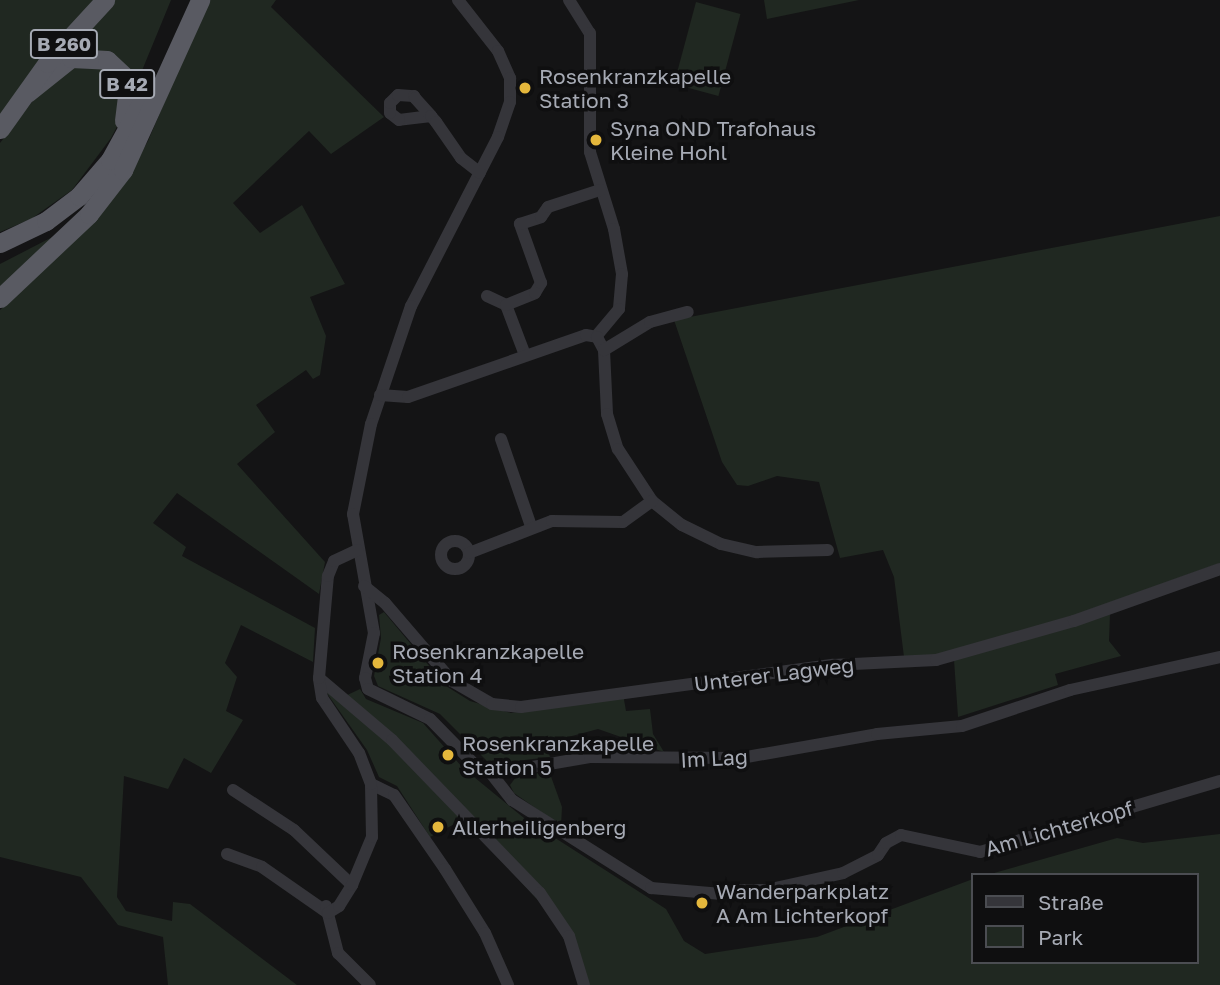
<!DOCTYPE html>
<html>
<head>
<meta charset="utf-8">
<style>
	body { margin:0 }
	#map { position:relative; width:1220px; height:985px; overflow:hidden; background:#141415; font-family:"Golos Text",sans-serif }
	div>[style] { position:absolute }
	.green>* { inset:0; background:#202821; transform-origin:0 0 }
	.minor>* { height:12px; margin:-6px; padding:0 6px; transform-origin:6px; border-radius:6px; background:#35353a }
	.minor>.ring { margin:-6px; padding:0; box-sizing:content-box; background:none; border:12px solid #35353a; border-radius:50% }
	.trunk>* { height:19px; margin:-9.5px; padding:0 9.5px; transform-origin:9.5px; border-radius:9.5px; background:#595a62 }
	.dots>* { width:19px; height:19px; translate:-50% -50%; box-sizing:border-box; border:4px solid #0f0f10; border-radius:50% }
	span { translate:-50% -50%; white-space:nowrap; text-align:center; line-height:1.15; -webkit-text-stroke:7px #0f0f10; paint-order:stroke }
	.shield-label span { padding:2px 5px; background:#0f0f10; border:2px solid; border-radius:5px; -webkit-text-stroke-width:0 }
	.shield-label { font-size:19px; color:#a6aab4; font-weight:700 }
	.poi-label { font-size:21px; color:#a6aab4 }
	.left { translate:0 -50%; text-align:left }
	.street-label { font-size:21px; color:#a6aab4 }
	.legend { position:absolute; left:971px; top:873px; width:228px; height:91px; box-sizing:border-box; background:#0f0f10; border:2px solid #4b4d52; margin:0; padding:9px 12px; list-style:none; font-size:21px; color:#a6aab4 }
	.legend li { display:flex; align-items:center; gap:14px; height:35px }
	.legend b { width:35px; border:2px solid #4b4d52 }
</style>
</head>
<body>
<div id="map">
	<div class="green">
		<i style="clip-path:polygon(0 0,98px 0,0 115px)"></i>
		<i style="clip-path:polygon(115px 0,171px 0,134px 90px,100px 51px,70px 52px)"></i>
		<i style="clip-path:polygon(208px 0,276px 0,271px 7px,384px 117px,331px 154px,309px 131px,233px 203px,260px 233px,302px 205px,345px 284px,310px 297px,326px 336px,320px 375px,313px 379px,306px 370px,256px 405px,275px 432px,237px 464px,325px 562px,319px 594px,177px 493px,153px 523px,186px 547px,182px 556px,315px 628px,313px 662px,241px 625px,225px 663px,237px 677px,226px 711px,243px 720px,211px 773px,184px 758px,168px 789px,124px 776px,117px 897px,126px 911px,172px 921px,173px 902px,190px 904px,297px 985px,168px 985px,163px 937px,118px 925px,81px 877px,0 857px,0 310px,88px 228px,119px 191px,148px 141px)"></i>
		<i style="clip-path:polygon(764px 0,859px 0,767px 19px)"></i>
		<i style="left:696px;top:2px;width:46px;height:85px;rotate:15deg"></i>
		<i style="clip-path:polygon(94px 60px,122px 84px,121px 119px,111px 138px,72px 190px,31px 219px,0 232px,0 143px,56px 71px)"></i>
		<i style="clip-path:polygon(1220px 216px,1220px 563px,1075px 615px,936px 656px,904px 657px,894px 577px,883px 550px,840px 558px,819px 482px,777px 476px,748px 486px,737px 485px,722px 462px,674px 320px)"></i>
		<i style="clip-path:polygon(62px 232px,0 292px,0 264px)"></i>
		<i style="clip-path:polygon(384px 612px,446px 686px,470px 701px,511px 713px,623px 694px,626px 711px,650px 709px,653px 734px,664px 752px,598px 729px,546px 743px,550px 757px,490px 764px,440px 714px,378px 686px,374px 676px,381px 638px,379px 615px)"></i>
		<i style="clip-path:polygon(1110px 614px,1109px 641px,1121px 656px,1055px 674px,1058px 685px,958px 717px,954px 660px)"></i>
		<i style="clip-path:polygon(360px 689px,366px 699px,423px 723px,463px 768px,524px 818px,666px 909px,684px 941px,705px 954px,817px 937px,973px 879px,973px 962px,1197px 962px,1197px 875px,987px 875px,1117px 838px,1143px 843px,1220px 834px,1220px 985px,579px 985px,574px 958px,553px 917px,464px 819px,430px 837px,397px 786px,379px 777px,367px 750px,326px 692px,341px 698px)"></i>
		<i style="clip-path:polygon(549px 771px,562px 807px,561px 826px,514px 793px,510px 785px,516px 777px)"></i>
	</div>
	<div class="minor">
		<i style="left:458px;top:0;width:65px;rotate:51.9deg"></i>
		<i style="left:498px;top:51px;width:30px;rotate:66deg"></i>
		<i style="left:510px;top:78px;width:24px;rotate:90deg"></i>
		<i style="left:510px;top:102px;width:37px;rotate:109deg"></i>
		<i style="left:498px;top:137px;width:190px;rotate:117.2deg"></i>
		<i style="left:411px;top:306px;width:125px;rotate:108.7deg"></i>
		<i style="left:371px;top:424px;width:92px;rotate:101.3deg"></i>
		<i style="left:353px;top:514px;width:121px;rotate:80deg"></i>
		<i style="left:374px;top:633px;width:46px;rotate:101.3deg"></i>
		<i style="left:365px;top:678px;width:11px;rotate:75deg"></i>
		<i style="left:368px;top:689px;width:69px;rotate:25.8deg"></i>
		<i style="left:430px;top:719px;width:64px;rotate:45.6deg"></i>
		<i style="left:475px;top:765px;width:24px;rotate:19deg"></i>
		<i style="left:498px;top:773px;width:93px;rotate:-9.9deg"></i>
		<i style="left:590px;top:757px;width:151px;rotate:0.4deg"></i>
		<i style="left:741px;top:758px;width:138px;rotate:-10deg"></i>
		<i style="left:877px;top:734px;width:85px;rotate:-5.4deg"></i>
		<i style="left:962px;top:726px;width:114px;rotate:-18.4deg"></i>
		<i style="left:1070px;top:690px;width:154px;rotate:-12.4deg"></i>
		<i style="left:569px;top:0;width:39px;rotate:58deg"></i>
		<i style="left:590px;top:33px;width:119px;rotate:90deg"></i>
		<i style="left:590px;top:152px;width:81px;rotate:72.7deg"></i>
		<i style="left:614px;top:229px;width:46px;rotate:79.9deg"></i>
		<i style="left:622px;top:274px;width:35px;rotate:95deg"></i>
		<i style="left:619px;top:309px;width:35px;rotate:130deg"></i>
		<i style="left:431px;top:116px;width:32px;rotate:173deg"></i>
		<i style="left:399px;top:120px;width:11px;rotate:-142deg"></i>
		<i style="left:390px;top:113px;width:10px;rotate:-90deg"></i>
		<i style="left:390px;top:103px;width:11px;rotate:-45deg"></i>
		<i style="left:398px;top:95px;width:16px;rotate:4deg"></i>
		<i style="left:414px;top:96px;width:2px;rotate:63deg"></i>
		<i style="left:415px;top:98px;width:24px;rotate:48deg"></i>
		<i style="left:431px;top:116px;width:8px;rotate:50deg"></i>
		<i style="left:436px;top:122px;width:44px;rotate:55.2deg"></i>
		<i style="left:461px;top:158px;width:24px;rotate:38deg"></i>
		<i style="left:487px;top:296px;width:21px;rotate:25deg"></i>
		<i style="left:604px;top:350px;width:64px;rotate:87.3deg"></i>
		<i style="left:607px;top:414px;width:37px;rotate:73deg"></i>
		<i style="left:618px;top:449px;width:62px;rotate:56.8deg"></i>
		<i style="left:652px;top:501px;width:38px;rotate:39deg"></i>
		<i style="left:682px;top:525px;width:43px;rotate:26deg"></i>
		<i style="left:721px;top:544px;width:37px;rotate:13deg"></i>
		<i style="left:757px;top:552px;width:71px;rotate:-1.6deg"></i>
		<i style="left:525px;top:355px;width:53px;rotate:-110.8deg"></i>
		<i style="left:506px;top:305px;width:31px;rotate:-22deg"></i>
		<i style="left:535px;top:293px;width:12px;rotate:-59deg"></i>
		<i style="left:541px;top:283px;width:63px;rotate:-109.6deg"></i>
		<i style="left:520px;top:224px;width:22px;rotate:-18deg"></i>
		<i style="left:541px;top:217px;width:12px;rotate:-55deg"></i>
		<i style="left:548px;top:207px;width:55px;rotate:-18.1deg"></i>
		<i style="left:380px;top:395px;width:28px;rotate:4deg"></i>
		<i style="left:408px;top:397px;width:188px;rotate:-19.2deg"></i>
		<i style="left:586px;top:335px;width:11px;rotate:10deg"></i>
		<i style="left:597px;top:337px;width:15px;rotate:62deg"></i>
		<i style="left:604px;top:350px;width:54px;rotate:-31.3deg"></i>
		<i style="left:650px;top:322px;width:39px;rotate:-15deg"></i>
		<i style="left:501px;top:439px;width:92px;rotate:71deg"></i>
		<i class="ring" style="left:441px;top:541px;width:16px;height:16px"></i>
		<i style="left:469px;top:553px;width:89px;rotate:-21.1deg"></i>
		<i style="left:552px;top:521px;width:71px;rotate:0.8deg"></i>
		<i style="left:623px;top:522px;width:36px;rotate:-36deg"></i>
		<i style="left:364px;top:586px;width:27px;rotate:39deg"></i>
		<i style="left:385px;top:603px;width:103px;rotate:49.3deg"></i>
		<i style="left:452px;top:681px;width:46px;rotate:29.9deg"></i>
		<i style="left:492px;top:704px;width:29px;rotate:6deg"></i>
		<i style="left:521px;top:707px;width:315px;rotate:-7.7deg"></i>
		<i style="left:833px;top:665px;width:103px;rotate:-2.8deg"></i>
		<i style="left:936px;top:660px;width:143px;rotate:-15.8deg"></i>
		<i style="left:1074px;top:621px;width:155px;rotate:-19.6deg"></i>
		<i style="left:319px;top:678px;width:96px;rotate:40.3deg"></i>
		<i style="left:392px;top:740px;width:213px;rotate:46deg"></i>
		<i style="left:540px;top:893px;width:52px;rotate:56deg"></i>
		<i style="left:569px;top:936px;width:51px;rotate:73deg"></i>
		<i style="left:490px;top:772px;width:36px;rotate:52deg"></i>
		<i style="left:512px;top:800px;width:165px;rotate:32.3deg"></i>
		<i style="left:651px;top:888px;width:71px;rotate:4.8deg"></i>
		<i style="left:722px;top:894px;width:11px;rotate:-22deg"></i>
		<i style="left:732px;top:890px;width:34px"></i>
		<i style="left:766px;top:890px;width:79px;rotate:-12.4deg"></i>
		<i style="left:843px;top:873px;width:39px;rotate:-27deg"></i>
		<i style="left:878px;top:855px;width:14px;rotate:-56deg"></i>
		<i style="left:886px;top:843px;width:17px;rotate:-28deg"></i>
		<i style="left:901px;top:835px;width:81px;rotate:12.1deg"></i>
		<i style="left:980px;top:852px;width:250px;rotate:-16.5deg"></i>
		<i style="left:371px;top:784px;width:25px;rotate:26deg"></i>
		<i style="left:394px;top:795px;width:90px;rotate:55.4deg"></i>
		<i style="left:445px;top:869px;width:75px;rotate:58deg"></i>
		<i style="left:485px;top:933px;width:57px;rotate:66.1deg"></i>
		<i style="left:233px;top:790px;width:73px;rotate:33.3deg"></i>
		<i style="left:294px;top:830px;width:80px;rotate:43.5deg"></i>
		<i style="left:227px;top:854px;width:37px;rotate:20deg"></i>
		<i style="left:262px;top:867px;width:80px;rotate:34.9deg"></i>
		<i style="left:326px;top:906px;width:49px;rotate:75.7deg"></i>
		<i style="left:338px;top:953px;width:45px;rotate:45deg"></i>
		<i style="left:328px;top:913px;width:13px;rotate:-32deg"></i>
		<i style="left:339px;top:906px;width:25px;rotate:-58deg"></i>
		<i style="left:352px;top:885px;width:52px;rotate:-67.4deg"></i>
		<i style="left:372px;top:837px;width:53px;rotate:-91.1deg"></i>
		<i style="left:371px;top:784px;width:33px;rotate:-111deg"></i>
		<i style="left:359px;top:753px;width:66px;rotate:-123.9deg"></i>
		<i style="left:322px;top:698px;width:20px;rotate:-99deg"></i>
		<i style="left:319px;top:678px;width:102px;rotate:-85deg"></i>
		<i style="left:328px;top:576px;width:16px;rotate:-68deg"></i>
		<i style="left:334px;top:561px;width:26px;rotate:-25deg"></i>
	</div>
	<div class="trunk">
		<i style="left:27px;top:93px;width:56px;rotate:-38.5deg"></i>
		<i style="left:71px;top:58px;width:36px;rotate:3deg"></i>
		<i style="left:107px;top:60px;width:23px;rotate:43deg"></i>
		<i style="left:124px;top:76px;width:13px;rotate:72deg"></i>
		<i style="left:128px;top:88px;width:33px;rotate:97deg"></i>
		<i style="left:0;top:129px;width:81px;rotate:-54.5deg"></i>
		<i style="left:47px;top:63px;width:86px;rotate:-47.4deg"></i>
		<i style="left:0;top:243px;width:51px;rotate:-25.6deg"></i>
		<i style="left:46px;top:221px;width:41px;rotate:-37.1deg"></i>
		<i style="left:79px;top:196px;width:48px;rotate:-49.3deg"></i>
		<i style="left:110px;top:160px;width:68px;rotate:-61.2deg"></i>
		<i style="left:0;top:298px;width:122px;rotate:-43.3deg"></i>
		<i style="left:89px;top:214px;width:56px;rotate:-52.3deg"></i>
		<i style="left:123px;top:170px;width:187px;rotate:-65.6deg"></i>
	</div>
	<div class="dots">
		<i style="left:525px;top:88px;background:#e4b73c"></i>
		<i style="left:596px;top:140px;background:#e4b73c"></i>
		<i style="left:378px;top:663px;background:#e4b73c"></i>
		<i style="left:448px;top:755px;background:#e4b73c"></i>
		<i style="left:438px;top:827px;background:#e4b73c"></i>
		<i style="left:702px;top:903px;background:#e4b73c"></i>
	</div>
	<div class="shield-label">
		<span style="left:64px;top:44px">B 260</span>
		<span style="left:127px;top:84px">B 42</span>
	</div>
	<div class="poi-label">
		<span class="left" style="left:539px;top:88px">Rosenkranzkapelle<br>Station 3</span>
		<span class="left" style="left:610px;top:140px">Syna OND Trafohaus<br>Kleine Hohl</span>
		<span class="left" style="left:392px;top:663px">Rosenkranzkapelle<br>Station 4</span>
		<span class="left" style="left:462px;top:755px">Rosenkranzkapelle<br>Station 5</span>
		<span class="left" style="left:452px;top:827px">Allerheiligenberg</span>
		<span class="left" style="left:716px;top:903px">Wanderparkplatz<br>A Am Lichterkopf</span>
	</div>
	<div class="street-label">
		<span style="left:774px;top:674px;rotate:-7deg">Unterer Lagweg</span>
		<span style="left:714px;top:758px;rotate:-3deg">Im Lag</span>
		<span style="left:1059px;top:828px;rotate:-16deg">Am Lichterkopf</span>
	</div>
	<ul class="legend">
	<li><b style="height:9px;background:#35353a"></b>Straße</li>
	<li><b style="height:19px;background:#202821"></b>Park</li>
	</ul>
</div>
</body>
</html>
